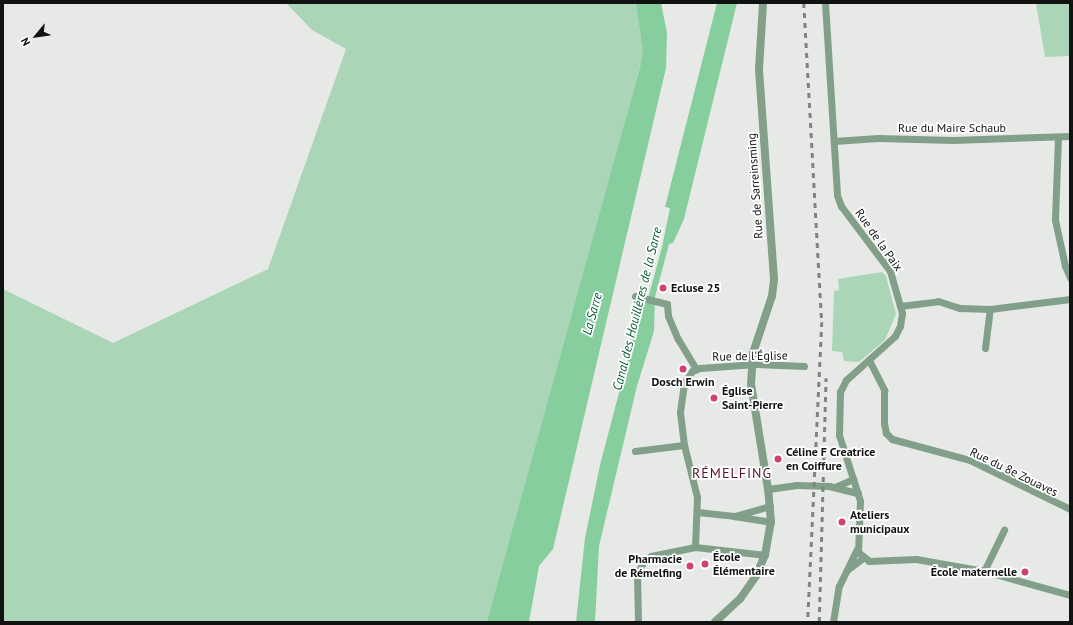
<!DOCTYPE html>
<html>
<head>
<meta charset="utf-8">
<style>
	body { margin:0 }
	#map { position:relative; width:1073px; height:625px; overflow:hidden; background:#e6e9e6; font-family:"PT Sans",sans-serif }
	div>[style] { position:absolute }
	.green>* { inset:0; background:#aad6b7 }
	.water>* { inset:0; background:#87ce9e }
	.minor>* { height:7px; margin:-3.5px; padding:0 3.5px; transform-origin:3.5px; border-radius:3.5px; background:#829f8a }
	.tertiary>* { height:8px; margin:-4px; padding:0 4px; transform-origin:4px; border-radius:4px; background:#829f8a }
	.rail>* { height:2.5px; margin-top:-1.25px; transform-origin:0; background:repeating-linear-gradient(90deg,#818381 0 5px,transparent 0 10px) }
	.dots>* { width:11px; height:11px; translate:-50% -50%; box-sizing:border-box; border:2px solid #fff; border-radius:50% }
	span { translate:-50% -50%; white-space:nowrap; text-align:center; line-height:1.15; -webkit-text-stroke:3.5px #fff; paint-order:stroke }
	.street-label { font-size:12px; color:#111212 }
	.poi-label { font-size:12px; color:#111212; font-weight:700 }
	.left { translate:0 -50%; text-align:left }
	.right { translate:-100% -50%; text-align:right }
	.water-label { font-size:13px; color:#025b30; font-style:italic }
	.quarter-label { font-size:14px; color:#57142b; letter-spacing:1px }
	.frame { position:absolute; inset:0; border:4px solid #111212; pointer-events:none }
	.north { position:absolute; left:16px; top:16px; width:40px; height:40px; -webkit-text-stroke:3px #fff; paint-order:stroke; rotate:241deg; font-size:11px; font-weight:700; line-height:16px; text-align:center; color:#111212 }
	.north::after { content:''; display:block; margin:auto; width:14px; height:18px; background:#111212; clip-path:polygon(50% 0,100% 100%,50% 72%,0 100%) }
</style>
</head>
<body>
<div id="map">
	<div class="green">
		<i style="clip-path:polygon(286px 3px,657px 3px,491px 622px,3px 622px,3px 289px,113px 343px,268px 269px,346px 49px,312px 30px)"></i>
		<i style="clip-path:polygon(1036px 3px,1070px 3px,1070px 56px,1045px 57px)"></i>
		<i style="clip-path:polygon(882px 272px,886px 276px,896px 314px,885px 340px,859px 362px,844px 361px,842px 352px,832px 351px,834px 291px,839px 290px,838px 279px)"></i>
	</div>
	<div class="water">
		<i style="clip-path:polygon(636px 3px,661px 3px,667px 33px,666px 68px,553px 549px,539px 566px,529px 622px,487px 622px,640px 67px,643px 51px)"></i>
		<i style="clip-path:polygon(717px 3px,737px 3px,684px 219px,673px 243px,669px 244px,655px 297px,654px 331px,637px 386px,599px 546px,595px 622px,576px 622px,585px 538px,600px 465px,640px 313px,649px 295px,662px 247px,670px 208px,665px 207px)"></i>
	</div>
	<div class="minor">
		<i style="left:825px;top:3px;width:192px;rotate:86.4deg"></i>
		<i style="left:837px;top:195px;width:12px;rotate:70deg"></i>
		<i style="left:841px;top:206px;width:81px;rotate:53deg"></i>
		<i style="left:890px;top:271px;width:44px;rotate:74.1deg"></i>
		<i style="left:902px;top:313px;width:13px;rotate:99deg"></i>
		<i style="left:900px;top:326px;width:11px;rotate:117deg"></i>
		<i style="left:895px;top:336px;width:66px;rotate:138.1deg"></i>
		<i style="left:846px;top:380px;width:13px;rotate:117deg"></i>
		<i style="left:840px;top:392px;width:43px;rotate:91.3deg"></i>
		<i style="left:839px;top:435px;width:69px;rotate:72.3deg"></i>
		<i style="left:860px;top:501px;width:51px;rotate:92.2deg"></i>
		<i style="left:858px;top:552px;width:14px;rotate:39deg"></i>
		<i style="left:869px;top:561px;width:47px;rotate:-2.4deg"></i>
		<i style="left:916px;top:559px;width:69px;rotate:10deg"></i>
		<i style="left:984px;top:571px;width:89px;rotate:15.6deg"></i>
		<i style="left:1058px;top:137px;width:83px;rotate:92.1deg"></i>
		<i style="left:1055px;top:220px;width:47px;rotate:77.7deg"></i>
		<i style="left:1065px;top:266px;width:13px;rotate:67deg"></i>
		<i style="left:834px;top:141px;width:44px;rotate:-3.9deg"></i>
		<i style="left:878px;top:138px;width:75px;rotate:1.5deg"></i>
		<i style="left:953px;top:140px;width:117px;rotate:-2deg"></i>
		<i style="left:635px;top:296px;width:33px;rotate:14deg"></i>
		<i style="left:667px;top:304px;width:12px;rotate:85deg"></i>
		<i style="left:668px;top:316px;width:25px;rotate:67deg"></i>
		<i style="left:678px;top:339px;width:35px;rotate:59deg"></i>
		<i style="left:900px;top:306px;width:38px;rotate:-7deg"></i>
		<i style="left:938px;top:301px;width:23px;rotate:18deg"></i>
		<i style="left:960px;top:308px;width:30px;rotate:2deg"></i>
		<i style="left:990px;top:309px;width:81px;rotate:-7.1deg"></i>
		<i style="left:985px;top:348px;width:39px;rotate:-83deg"></i>
		<i style="left:869px;top:360px;width:34px;rotate:63deg"></i>
		<i style="left:884px;top:390px;width:33px;rotate:90deg"></i>
		<i style="left:884px;top:423px;width:10px;rotate:79deg"></i>
		<i style="left:886px;top:433px;width:8px;rotate:45deg"></i>
		<i style="left:892px;top:439px;width:81px;rotate:15.1deg"></i>
		<i style="left:970px;top:460px;width:111px;rotate:26.1deg"></i>
		<i style="left:635px;top:451px;width:49px;rotate:-7deg"></i>
		<i style="left:835px;top:487px;width:20px;rotate:-24deg"></i>
		<i style="left:768px;top:489px;width:29px;rotate:-8deg"></i>
		<i style="left:797px;top:485px;width:32px;rotate:2deg"></i>
		<i style="left:829px;top:486px;width:30px;rotate:14deg"></i>
		<i style="left:770px;top:506px;width:37px;rotate:164deg"></i>
		<i style="left:734px;top:516px;width:37px;rotate:9deg"></i>
		<i style="left:697px;top:512px;width:37px;rotate:6deg"></i>
		<i style="left:695px;top:547px;width:50px;rotate:-87.7deg"></i>
		<i style="left:697px;top:497px;width:54px;rotate:-104deg"></i>
		<i style="left:684px;top:445px;width:33px;rotate:-97deg"></i>
		<i style="left:680px;top:412px;width:29px;rotate:-82deg"></i>
		<i style="left:684px;top:383px;width:14px;rotate:-56deg"></i>
		<i style="left:692px;top:371px;width:9px;rotate:-21deg"></i>
		<i style="left:700px;top:368px;width:56px;rotate:-4.1deg"></i>
		<i style="left:756px;top:364px;width:48px;rotate:2.4deg"></i>
		<i style="left:847px;top:570px;width:20px;rotate:-37deg"></i>
		<i style="left:984px;top:571px;width:46px;rotate:-64deg"></i>
		<i style="left:638px;top:622px;width:48px;rotate:-91.2deg"></i>
		<i style="left:637px;top:574px;width:13px;rotate:-63deg"></i>
		<i style="left:643px;top:562px;width:10px;rotate:-37deg"></i>
		<i style="left:651px;top:556px;width:45px;rotate:-11.6deg"></i>
		<i style="left:695px;top:547px;width:70px;rotate:6.5deg"></i>
		<i style="left:833px;top:622px;width:36px;rotate:-81deg"></i>
		<i style="left:839px;top:586px;width:41px;rotate:-64.1deg"></i>
	</div>
	<div class="tertiary">
		<i style="left:715px;top:622px;width:34px;rotate:-43deg"></i>
		<i style="left:740px;top:599px;width:28px;rotate:-55deg"></i>
		<i style="left:756px;top:576px;width:23px;rotate:-67deg"></i>
		<i style="left:765px;top:555px;width:34px;rotate:-80deg"></i>
		<i style="left:771px;top:522px;width:33px;rotate:-95deg"></i>
		<i style="left:768px;top:489px;width:106px;rotate:-99.2deg"></i>
		<i style="left:751px;top:384px;width:31px;rotate:-86deg"></i>
		<i style="left:753px;top:353px;width:60px;rotate:-71.6deg"></i>
		<i style="left:772px;top:296px;width:17px;rotate:-83deg"></i>
		<i style="left:774px;top:279px;width:211px;rotate:-94.1deg"></i>
		<i style="left:759px;top:69px;width:66px;rotate:-86.5deg"></i>
	</div>
	<div class="rail">
		<i style="left:804px;top:3px;width:320px;rotate:86.8deg"></i>
		<i style="left:822px;top:322px;width:300px;rotate:92.7deg"></i>
		<i style="left:819px;top:622px;width:244px;rotate:-88.4deg"></i>
	</div>
	<div class="dots">
		<i style="left:663px;top:288px;background:#ce4170"></i>
		<i style="left:683px;top:369px;background:#ce4170"></i>
		<i style="left:714px;top:398px;background:#ce4170"></i>
		<i style="left:778px;top:459px;background:#ce4170"></i>
		<i style="left:842px;top:522px;background:#ce4170"></i>
		<i style="left:705px;top:564px;background:#ce4170"></i>
		<i style="left:690px;top:566px;background:#ce4170"></i>
		<i style="left:1025px;top:572px;background:#ce4170"></i>
	</div>
	<div class="street-label">
		<span style="left:952px;top:128px">Rue du Maire Schaub</span>
		<span style="left:755px;top:186px;rotate:-94deg">Rue de Sarreinsming</span>
		<span style="left:879px;top:240px;rotate:55deg">Rue de la Paix</span>
		<span style="left:750px;top:356px;rotate:-1deg">Rue de l'Église</span>
		<span style="left:1014px;top:472px;rotate:26deg">Rue du 8e Zouaves</span>
	</div>
	<div class="poi-label">
		<span class="left" style="left:671px;top:288px">Ecluse 25</span>
		<span style="left:683px;top:382px">Dosch Erwin</span>
		<span class="left" style="left:722px;top:398px">Église<br>Saint-Pierre</span>
		<span class="left" style="left:786px;top:459px">Céline F Creatrice<br>en Coiffure</span>
		<span class="left" style="left:850px;top:522px">Ateliers<br>municipaux</span>
		<span class="left" style="left:713px;top:564px">École<br>Élémentaire</span>
		<span class="right" style="left:682px;top:566px">Pharmacie<br>de Rémelfing</span>
		<span class="right" style="left:1017px;top:572px">École maternelle</span>
	</div>
	<div class="water-label">
		<span style="left:638px;top:309px;rotate:-76deg">Canal des Houillères de la Sarre</span>
		<span style="left:593px;top:314px;rotate:-75deg">La Sarre</span>
	</div>
	<div class="quarter-label">
		<span style="left:732px;top:473px">RÉMELFING</span>
	</div>
	<div class="frame"></div>
	<div class="north">N</div>
</div>
</body>
</html>
